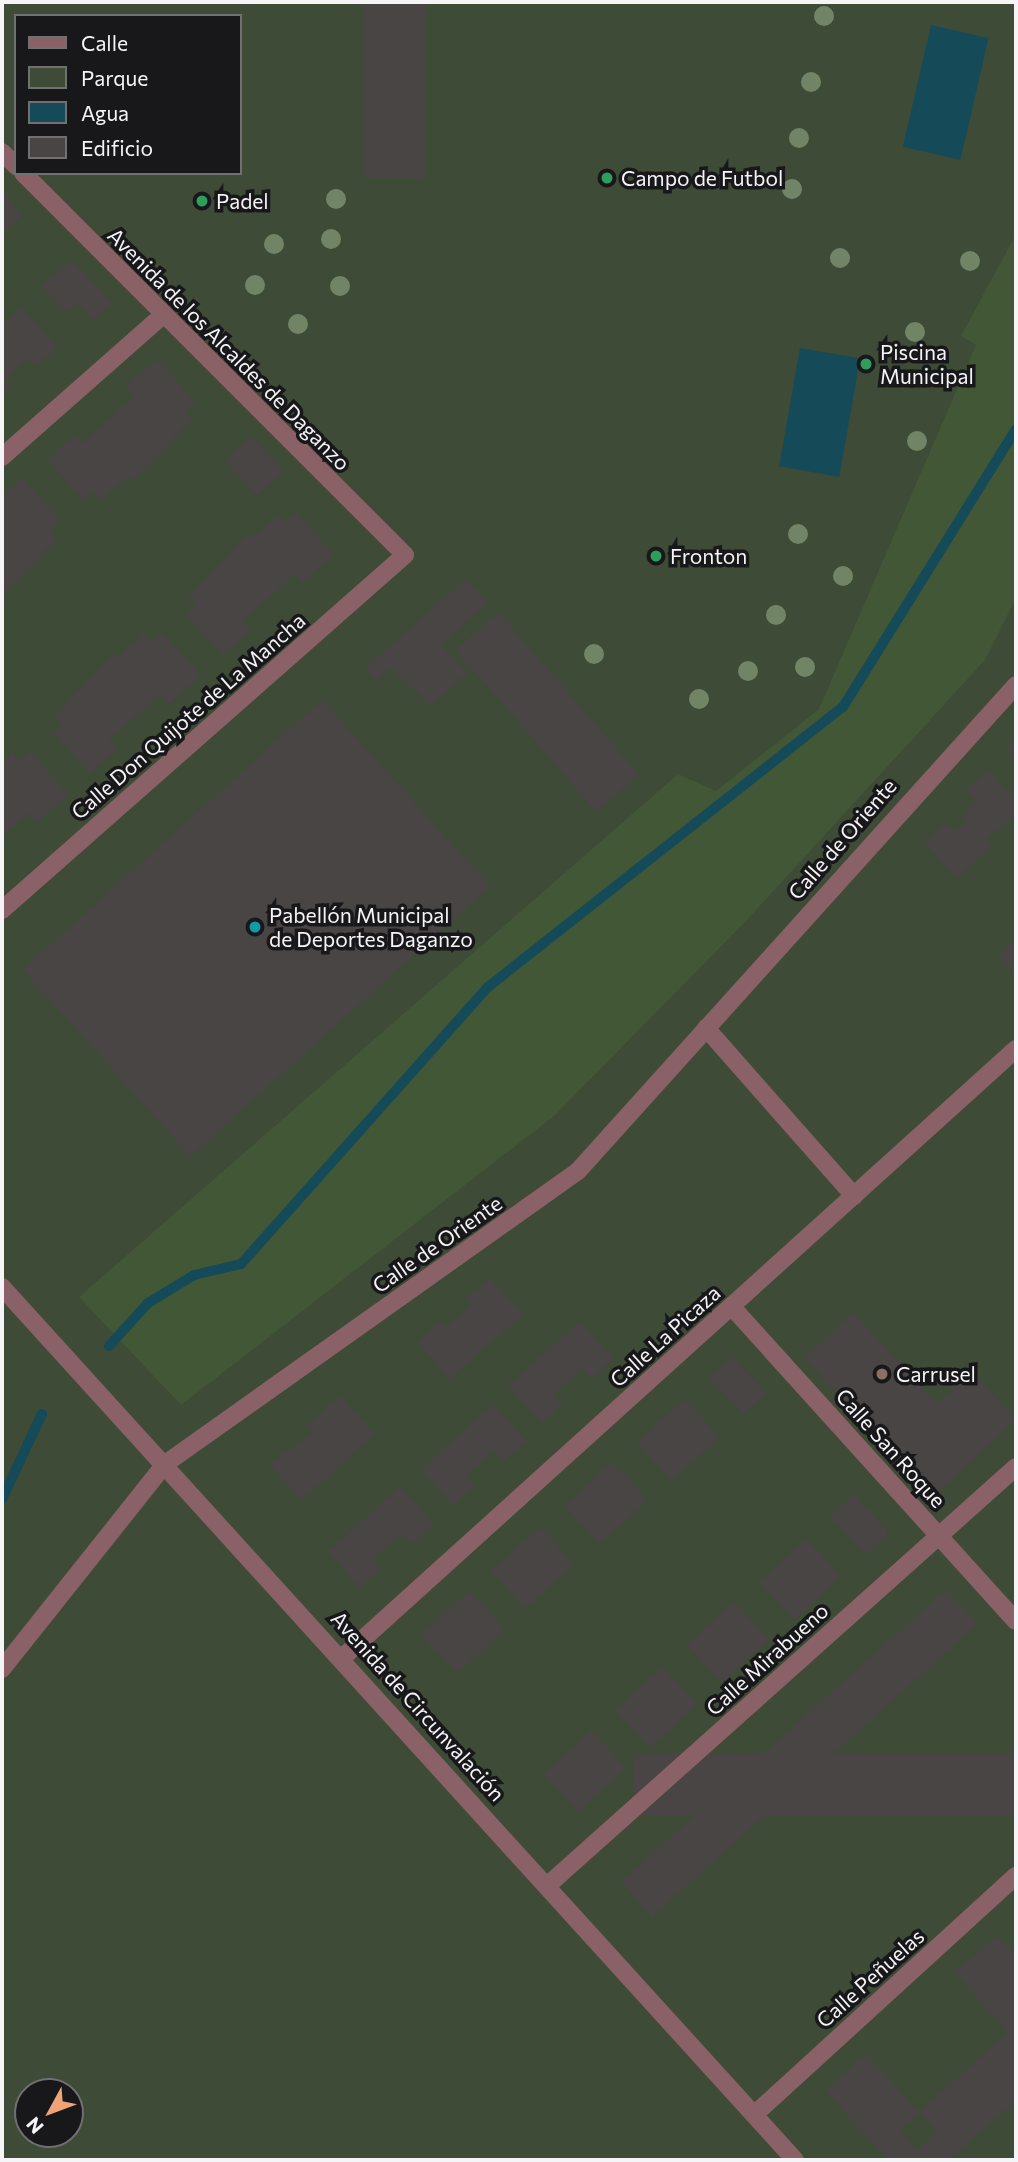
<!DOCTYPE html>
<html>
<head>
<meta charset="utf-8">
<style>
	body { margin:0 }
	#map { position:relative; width:1018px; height:2162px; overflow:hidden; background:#222023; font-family:Commissioner,sans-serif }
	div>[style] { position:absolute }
	.green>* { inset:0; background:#3e4b37 }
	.forest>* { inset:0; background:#425735 }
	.water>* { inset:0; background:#154a59; transform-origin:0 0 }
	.stream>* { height:10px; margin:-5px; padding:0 5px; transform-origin:5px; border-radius:5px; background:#154a59 }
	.building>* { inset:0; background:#494544; transform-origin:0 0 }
	.minor>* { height:18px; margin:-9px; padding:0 9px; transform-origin:9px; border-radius:9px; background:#8a6166 }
	.trees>* { width:20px; height:20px; margin:-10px; border-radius:50%; background:#718566 }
	.dots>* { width:19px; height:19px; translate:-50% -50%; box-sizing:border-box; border:4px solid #18171a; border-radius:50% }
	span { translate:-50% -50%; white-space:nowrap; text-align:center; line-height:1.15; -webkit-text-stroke:7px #18171a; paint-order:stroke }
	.poi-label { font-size:21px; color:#f5f4f6 }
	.left { translate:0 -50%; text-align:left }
	.street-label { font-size:21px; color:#f5f4f6 }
	.frame { position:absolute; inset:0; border:4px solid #f5f4f6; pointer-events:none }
	.legend { position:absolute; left:14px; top:14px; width:228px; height:161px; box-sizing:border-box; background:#18171a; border:2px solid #706f72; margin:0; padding:9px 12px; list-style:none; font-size:21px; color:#f5f4f6 }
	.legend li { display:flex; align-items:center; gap:14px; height:35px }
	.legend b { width:35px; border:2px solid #706f72 }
	.north { position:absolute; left:14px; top:2078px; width:70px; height:70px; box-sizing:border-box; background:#18171a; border:2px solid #706f72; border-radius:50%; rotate:229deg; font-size:19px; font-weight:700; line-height:28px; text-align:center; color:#f5f4f6 }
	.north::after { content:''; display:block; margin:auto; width:24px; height:32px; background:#efa376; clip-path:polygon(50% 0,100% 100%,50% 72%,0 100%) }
</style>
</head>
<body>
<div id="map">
	<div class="green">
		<i style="clip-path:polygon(evenodd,2px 2px,1016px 2px,1016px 2160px,2px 2160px,2px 2px,16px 16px,240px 16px,240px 173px,16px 173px,16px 16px,2px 2px,28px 2092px,70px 2092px,70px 2134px,28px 2134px,28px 2092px)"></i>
	</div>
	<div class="forest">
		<i style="clip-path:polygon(1016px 234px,1016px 598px,985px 660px,746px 921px,554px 1116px,181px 1405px,79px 1297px,678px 774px,716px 791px,819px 709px,976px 345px,961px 336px)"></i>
	</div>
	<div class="water">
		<i style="left:931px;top:25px;width:59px;height:125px;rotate:13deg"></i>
		<i style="left:800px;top:348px;width:61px;height:120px;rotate:10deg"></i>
	</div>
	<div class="stream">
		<i style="left:109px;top:1346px;width:58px;rotate:-47.8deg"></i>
		<i style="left:148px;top:1303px;width:54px;rotate:-31.3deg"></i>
		<i style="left:194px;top:1275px;width:48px;rotate:-13.2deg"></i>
		<i style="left:241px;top:1264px;width:371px;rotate:-48.3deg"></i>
		<i style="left:488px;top:987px;width:452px;rotate:-38.3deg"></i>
		<i style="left:843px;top:707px;width:327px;rotate:-58.1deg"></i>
		<i style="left:2px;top:1499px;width:94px;rotate:-64.8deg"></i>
	</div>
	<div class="building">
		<i style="left:364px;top:2px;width:62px;height:176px"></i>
		<i style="clip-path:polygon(2px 192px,23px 216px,2px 232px)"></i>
		<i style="clip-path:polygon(72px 260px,112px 303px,93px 320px,78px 304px,67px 313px,42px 286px)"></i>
		<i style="clip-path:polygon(21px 307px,57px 347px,36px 366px,28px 358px,4px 381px,10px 388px,2px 395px,2px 325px)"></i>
		<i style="clip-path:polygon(157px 359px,195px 402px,185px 411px,192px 419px,133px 480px,129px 476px,101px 500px,93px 492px,84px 500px,47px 460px,75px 435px,83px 443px,133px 397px,125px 388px)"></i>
		<i style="left:251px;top:436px;width:48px;height:36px;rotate:47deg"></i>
		<i style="clip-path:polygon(22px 478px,61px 520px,50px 530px,57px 538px,2px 596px,2px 496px)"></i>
		<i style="clip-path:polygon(296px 513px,334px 555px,302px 584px,294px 575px,242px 621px,251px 630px,223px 655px,186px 614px,196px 606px,188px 597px,247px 535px,251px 539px,278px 515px,285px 522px)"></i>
		<i style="clip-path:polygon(466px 579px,488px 603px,441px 645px,467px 673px,431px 706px,390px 667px,376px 681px,365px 668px)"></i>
		<i style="left:498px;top:612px;width:215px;height:57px;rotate:49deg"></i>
		<i style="clip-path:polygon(162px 632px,201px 675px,169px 704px,160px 694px,109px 740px,117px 749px,90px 774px,53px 733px,62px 725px,54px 716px,113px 654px,118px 658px,144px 634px,152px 642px)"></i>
		<i style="left:322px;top:700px;width:251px;height:403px;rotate:48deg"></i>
		<i style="clip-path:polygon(1016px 740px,1016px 760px,1006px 750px)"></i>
		<i style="clip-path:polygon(30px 751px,68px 794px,36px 823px,28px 813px,2px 837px,2px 762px,12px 753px,19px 761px)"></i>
		<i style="clip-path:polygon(988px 769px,1016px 800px,1016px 814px,986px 839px,992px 845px,957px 878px,924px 843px,945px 822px,955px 831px,967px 821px,962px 816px,976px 802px,966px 790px)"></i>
		<i style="clip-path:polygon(1016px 938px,1016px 975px,998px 955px)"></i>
		<i style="clip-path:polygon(489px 1278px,524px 1314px,450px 1379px,417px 1343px,439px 1321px,446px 1327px,471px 1305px,465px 1299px)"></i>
		<i style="clip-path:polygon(853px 1312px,937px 1403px,972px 1372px,1016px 1419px,933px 1498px,804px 1358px)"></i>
		<i style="clip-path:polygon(580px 1321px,614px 1358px,592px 1379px,582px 1368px,554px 1394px,563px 1404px,542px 1423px,508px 1386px)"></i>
		<i style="left:732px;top:1356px;width:51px;height:32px;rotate:47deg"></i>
		<i style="clip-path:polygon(340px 1395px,375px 1434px,301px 1500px,269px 1464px,314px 1432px,307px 1425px)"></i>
		<i style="left:684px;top:1399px;width:52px;height:65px;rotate:47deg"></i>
		<i style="clip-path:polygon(492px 1404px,527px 1441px,504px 1462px,494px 1451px,466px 1477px,475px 1486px,454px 1506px,420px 1470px)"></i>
		<i style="left:612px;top:1462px;width:52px;height:65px;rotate:47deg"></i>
		<i style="clip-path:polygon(400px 1486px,434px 1524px,411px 1544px,401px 1534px,373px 1559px,381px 1569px,360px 1588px,328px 1552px)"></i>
		<i style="left:854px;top:1494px;width:52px;height:33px;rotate:47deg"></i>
		<i style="left:540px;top:1527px;width:51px;height:66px;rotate:48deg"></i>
		<i style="left:806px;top:1538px;width:52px;height:65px;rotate:47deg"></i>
		<i style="left:946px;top:1589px;width:47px;height:438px;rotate:48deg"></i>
		<i style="left:469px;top:1591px;width:52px;height:65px;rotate:47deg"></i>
		<i style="left:734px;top:1601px;width:52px;height:65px;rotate:47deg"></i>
		<i style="left:662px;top:1666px;width:52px;height:65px;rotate:47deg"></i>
		<i style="left:591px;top:1730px;width:52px;height:65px;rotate:47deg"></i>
		<i style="left:1016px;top:1754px;width:61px;height:382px;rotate:90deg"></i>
		<i style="clip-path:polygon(evenodd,997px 1935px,1016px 1956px,1016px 2025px,1010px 2030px,1016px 2038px,1016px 2101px,950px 2160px,888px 2160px,825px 2090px,866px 2053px,919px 2112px,1008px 2032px,955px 1972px,997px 1935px,920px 2113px,937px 2132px,917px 2150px,900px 2131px,920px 2113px)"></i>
	</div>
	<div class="minor">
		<i style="left:2px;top:152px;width:20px;rotate:45deg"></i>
		<i style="left:2px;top:457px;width:212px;rotate:-41.4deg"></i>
		<i style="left:2px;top:910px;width:537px;rotate:-41.38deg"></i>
		<i style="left:405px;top:555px;width:540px;rotate:-135deg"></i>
		<i style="left:706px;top:1028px;width:224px;rotate:48.6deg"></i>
		<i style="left:2px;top:1287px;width:1179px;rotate:47.75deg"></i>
		<i style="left:732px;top:1307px;width:423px;rotate:47.9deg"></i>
		<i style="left:343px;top:1657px;width:907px;rotate:-42.1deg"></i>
		<i style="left:2px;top:1669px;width:262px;rotate:-51.5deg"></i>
		<i style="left:165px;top:1464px;width:506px;rotate:-35.35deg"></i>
		<i style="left:578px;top:1171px;width:654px;rotate:-47.97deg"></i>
		<i style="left:548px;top:1885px;width:627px;rotate:-41.77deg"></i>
		<i style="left:755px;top:2114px;width:353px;rotate:-42.4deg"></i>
	</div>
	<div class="trees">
		<i style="left:824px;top:16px"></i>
		<i style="left:811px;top:82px"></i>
		<i style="left:799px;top:138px"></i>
		<i style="left:792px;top:189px"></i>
		<i style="left:336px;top:199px"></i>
		<i style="left:331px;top:239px"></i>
		<i style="left:274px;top:244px"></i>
		<i style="left:840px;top:258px"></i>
		<i style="left:970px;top:261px"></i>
		<i style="left:255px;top:285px"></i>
		<i style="left:340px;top:286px"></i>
		<i style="left:298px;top:324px"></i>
		<i style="left:915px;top:332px"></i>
		<i style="left:917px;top:441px"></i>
		<i style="left:798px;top:534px"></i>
		<i style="left:843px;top:576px"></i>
		<i style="left:776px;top:615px"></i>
		<i style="left:594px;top:654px"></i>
		<i style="left:805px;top:667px"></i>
		<i style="left:748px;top:671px"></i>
		<i style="left:699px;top:699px"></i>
	</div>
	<div class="dots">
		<i style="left:607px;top:178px;background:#2e9e5b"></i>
		<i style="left:202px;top:201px;background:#2e9e5b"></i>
		<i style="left:866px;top:364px;background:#2e9e5b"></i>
		<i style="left:656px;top:556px;background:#2e9e5b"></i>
		<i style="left:255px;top:927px;background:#0f9aa8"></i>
		<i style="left:882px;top:1374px;background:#8d6e63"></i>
	</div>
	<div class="poi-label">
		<span class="left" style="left:621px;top:178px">Campo de Futbol</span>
		<span class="left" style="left:216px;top:201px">Padel</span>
		<span class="left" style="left:880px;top:364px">Piscina<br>Municipal</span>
		<span class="left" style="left:670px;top:556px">Fronton</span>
		<span class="left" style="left:269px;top:927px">Pabellón Municipal<br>de Deportes Daganzo</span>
		<span class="left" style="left:896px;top:1374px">Carrusel</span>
	</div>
	<div class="street-label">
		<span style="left:229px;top:349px;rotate:45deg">Avenida de los Alcaldes de Daganzo</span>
		<span style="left:188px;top:716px;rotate:-41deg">Calle Don Quijote de La Mancha</span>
		<span style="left:842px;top:839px;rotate:-49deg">Calle de Oriente</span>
		<span style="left:437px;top:1244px;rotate:-35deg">Calle de Oriente</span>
		<span style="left:665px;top:1336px;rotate:-42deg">Calle La Picaza</span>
		<span style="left:891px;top:1448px;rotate:48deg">Calle San Roque</span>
		<span style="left:767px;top:1659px;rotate:-42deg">Calle Mirabueno</span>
		<span style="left:418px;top:1706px;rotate:48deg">Avenida de Circunvalación</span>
		<span style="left:870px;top:1978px;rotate:-42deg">Calle Peñuelas</span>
	</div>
	<div class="frame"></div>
	<ul class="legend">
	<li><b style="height:9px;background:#8a6166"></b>Calle</li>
	<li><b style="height:19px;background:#3e4b37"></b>Parque</li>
	<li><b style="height:19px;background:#154a59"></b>Agua</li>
	<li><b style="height:19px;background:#494544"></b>Edificio</li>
	</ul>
	<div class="north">N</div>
</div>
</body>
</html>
